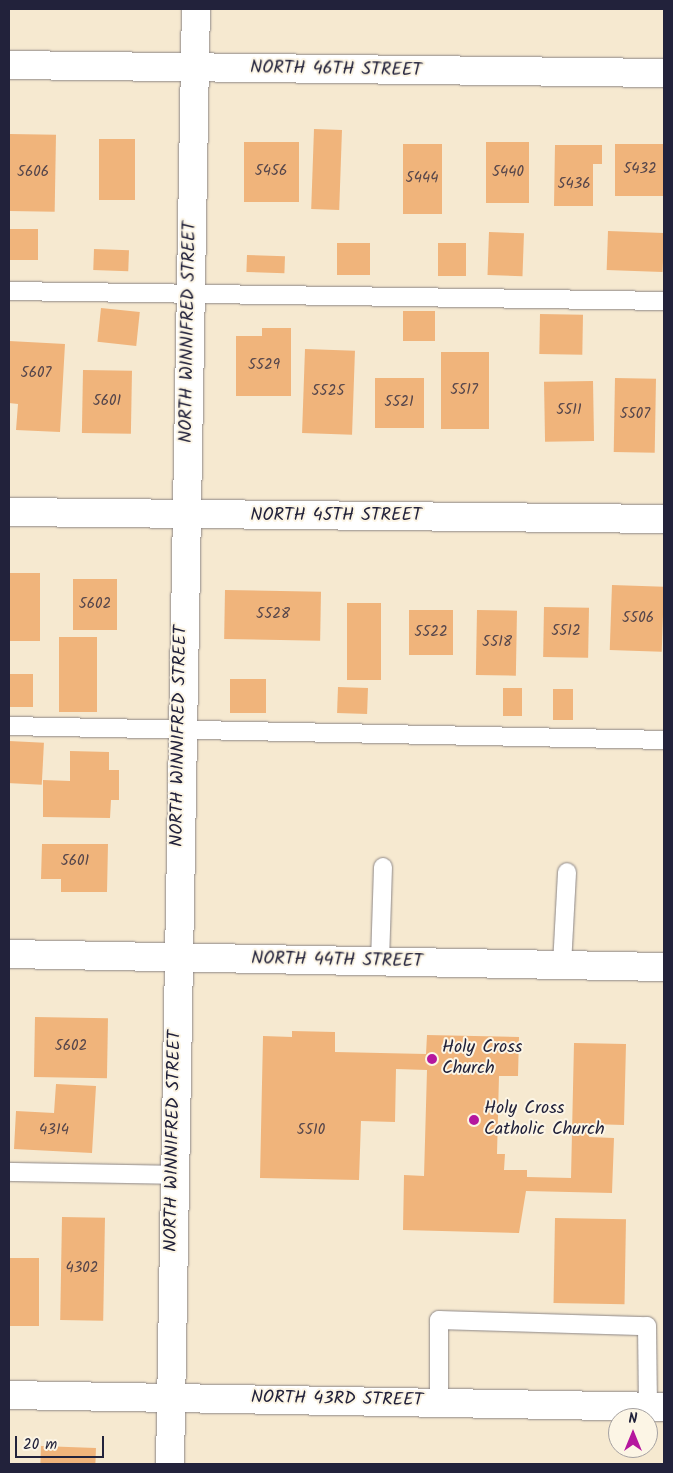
<!DOCTYPE html>
<html>
<head>
<meta charset="utf-8">
<style>
	body { margin:0 }
	#map { position:relative; width:673px; height:1473px; overflow:hidden; background:#f6e9d0; font-family:Kalam,sans-serif }
	div>[style] { position:absolute }
	.building>* { inset:0; background:#f0b47b; transform-origin:0 0 }
	.roads { filter:drop-shadow(0 0 1px #8c8686) drop-shadow(0 0 1px #8c8686) }
	.lane>* { height:18px; margin:-9px; padding:0 9px; transform-origin:9px; border-radius:9px; background:#fff }
	.street>* { height:28px; margin:-14px; padding:0 14px; transform-origin:14px; border-radius:14px; background:#fff }
	.secondary>* { height:28px; margin:-14px; padding:0 14px; transform-origin:14px; border-radius:14px; background:#fff }
	.dots>* { width:14px; height:14px; translate:-50% -50%; box-sizing:border-box; border:2px solid #fcf5e5; border-radius:50% }
	span { translate:-50% -50%; white-space:nowrap; text-align:center; line-height:1.15; -webkit-text-stroke:4px #fcf5e5; paint-order:stroke }
	.number-label { font-size:15px; color:#56464b }
	.number-label span { -webkit-text-stroke-width:0 }
	.street-label { font-size:18px; color:#22223b }
	.poi-label { font-size:18px; color:#22223b }
	.left { translate:0 -50%; text-align:left }
	.frame { position:absolute; inset:0; border:10px solid #22223b; pointer-events:none }
	.north { position:absolute; left:608px; top:1408px; width:50px; height:50px; box-sizing:border-box; background:#fcf5e5; border:1px solid #a5a1a1; border-radius:50%; rotate:0deg; font-size:14px; font-weight:700; line-height:20px; text-align:center; color:#22223b }
	.north::after { content:''; display:block; margin:auto; width:18px; height:22px; background:#b5179e; clip-path:polygon(50% 0,100% 100%,50% 72%,0 100%) }
	.scale { position:absolute; left:15px; top:1436px; width:89px; height:22px; box-sizing:border-box; border:2px solid #22223b; border-top:0; padding-left:6px; font-size:15px; line-height:18px; white-space:nowrap; color:#22223b; -webkit-text-stroke:4px #fcf5e5; paint-order:stroke }
</style>
</head>
<body>
<div id="map">
	<div class="building">
		<i style="left:314px;top:129px;width:28px;height:80px;rotate:2deg"></i>
		<i style="left:10px;top:134px;width:46px;height:77px;rotate:1deg"></i>
		<i style="left:99px;top:139px;width:36px;height:61px"></i>
		<i style="left:244px;top:142px;width:55px;height:60px"></i>
		<i style="left:486px;top:142px;width:43px;height:61px"></i>
		<i style="left:403px;top:144px;width:39px;height:70px"></i>
		<i style="left:664px;top:144px;width:52px;height:49px;rotate:90deg"></i>
		<i style="clip-path:polygon(555px 145px,602px 145px,602px 164px,593px 164px,593px 206px,554px 206px)"></i>
		<i style="left:9px;top:229px;width:29px;height:31px"></i>
		<i style="left:608px;top:231px;width:56px;height:39px;rotate:2deg"></i>
		<i style="left:489px;top:232px;width:35px;height:43px;rotate:2deg"></i>
		<i style="left:337px;top:243px;width:33px;height:32px"></i>
		<i style="left:438px;top:243px;width:28px;height:33px"></i>
		<i style="left:94px;top:249px;width:35px;height:21px;rotate:2deg"></i>
		<i style="left:247px;top:255px;width:38px;height:17px;rotate:2deg"></i>
		<i style="left:101px;top:308px;width:39px;height:34px;rotate:6deg"></i>
		<i style="left:403px;top:311px;width:32px;height:30px"></i>
		<i style="left:540px;top:314px;width:43px;height:40px;rotate:1deg"></i>
		<i style="clip-path:polygon(262px 328px,291px 328px,291px 396px,236px 396px,236px 336px,262px 336px)"></i>
		<i style="clip-path:polygon(9px 341px,65px 344px,60px 432px,16px 430px,18px 404px,9px 403px)"></i>
		<i style="left:305px;top:349px;width:50px;height:84px;rotate:2deg"></i>
		<i style="left:441px;top:352px;width:48px;height:77px"></i>
		<i style="left:83px;top:370px;width:49px;height:63px;rotate:1deg"></i>
		<i style="left:375px;top:378px;width:49px;height:50px"></i>
		<i style="left:615px;top:378px;width:41px;height:74px;rotate:1deg"></i>
		<i style="left:593px;top:381px;width:60px;height:49px;rotate:89deg"></i>
		<i style="left:9px;top:573px;width:31px;height:68px"></i>
		<i style="left:73px;top:579px;width:44px;height:51px"></i>
		<i style="left:612px;top:585px;width:52px;height:65px;rotate:2deg"></i>
		<i style="left:225px;top:590px;width:96px;height:49px;rotate:1deg"></i>
		<i style="left:347px;top:603px;width:34px;height:77px"></i>
		<i style="left:544px;top:607px;width:45px;height:50px;rotate:1deg"></i>
		<i style="left:409px;top:610px;width:44px;height:45px"></i>
		<i style="left:477px;top:610px;width:40px;height:65px;rotate:1deg"></i>
		<i style="left:59px;top:637px;width:38px;height:75px"></i>
		<i style="left:9px;top:674px;width:24px;height:33px"></i>
		<i style="left:230px;top:679px;width:36px;height:34px"></i>
		<i style="left:338px;top:687px;width:30px;height:26px;rotate:2deg"></i>
		<i style="left:522px;top:688px;width:28px;height:19px;rotate:90deg"></i>
		<i style="left:553px;top:689px;width:20px;height:31px"></i>
		<i style="left:9px;top:741px;width:35px;height:42px;rotate:3deg"></i>
		<i style="clip-path:polygon(70px 751px,109px 752px,109px 770px,119px 770px,119px 800px,111px 800px,110px 818px,43px 817px,43px 780px,70px 781px)"></i>
		<i style="clip-path:polygon(42px 844px,108px 844px,107px 892px,61px 892px,61px 879px,41px 879px)"></i>
		<i style="left:35px;top:1017px;width:73px;height:60px;rotate:1deg"></i>
		<i style="clip-path:polygon(292px 1031px,335px 1032px,335px 1052px,426px 1054px,427px 1035px,519px 1037px,518px 1076px,499px 1076px,497px 1154px,505px 1154px,504px 1170px,527px 1170px,527px 1177px,571px 1178px,574px 1043px,626px 1044px,624px 1125px,589px 1124px,589px 1137px,614px 1138px,612px 1193px,526px 1191px,519px 1233px,403px 1230px,404px 1175px,424px 1176px,427px 1070px,396px 1069px,395px 1122px,361px 1121px,359px 1180px,260px 1178px,263px 1036px,292px 1037px)"></i>
		<i style="clip-path:polygon(56px 1084px,96px 1086px,92px 1153px,14px 1149px,16px 1111px,54px 1113px)"></i>
		<i style="left:62px;top:1217px;width:43px;height:103px;rotate:1deg"></i>
		<i style="left:555px;top:1218px;width:71px;height:85px;rotate:1deg"></i>
		<i style="left:9px;top:1258px;width:30px;height:68px"></i>
		<i style="left:41px;top:1446px;width:55px;height:18px;rotate:2deg"></i>
	</div>
	<div class="roads">
		<div class="lane">
			<i style="left:9px;top:291px;width:655px;rotate:0.87deg"></i>
			<i style="left:9px;top:726px;width:655px;rotate:1.22deg"></i>
			<i style="left:380px;top:962px;width:95px;rotate:-88.2deg"></i>
			<i style="left:562px;top:965px;width:93px;rotate:-86.9deg"></i>
			<i style="left:9px;top:1172px;width:165px;rotate:1deg"></i>
			<i style="left:439px;top:1402px;width:82px;rotate:-90deg"></i>
			<i style="left:439px;top:1320px;width:208px;rotate:1.7deg"></i>
			<i style="left:647px;top:1326px;width:80px;rotate:89.3deg"></i>
		</div>
		<div class="street">
			<i style="left:9px;top:954px;width:655px;rotate:1.14deg"></i>
			<i style="left:9px;top:1395px;width:655px;rotate:1.05deg"></i>
			<i style="left:170px;top:1464px;width:1455px;rotate:-88.98deg"></i>
		</div>
		<div class="secondary">
			<i style="left:9px;top:65px;width:655px;rotate:0.7deg"></i>
			<i style="left:9px;top:512px;width:655px;rotate:0.61deg"></i>
		</div>
	</div>
	<div class="dots">
		<i style="left:432px;top:1059px;background:#b5179e"></i>
		<i style="left:474px;top:1120px;background:#b5179e"></i>
	</div>
	<div class="number-label">
		<span style="left:640px;top:170px">5432</span>
		<span style="left:271px;top:172px">5456</span>
		<span style="left:33px;top:173px">5606</span>
		<span style="left:508px;top:173px">5440</span>
		<span style="left:422px;top:179px">5444</span>
		<span style="left:574px;top:185px">5436</span>
		<span style="left:264px;top:366px">5529</span>
		<span style="left:36px;top:374px">5607</span>
		<span style="left:464px;top:391px">5517</span>
		<span style="left:328px;top:392px">5525</span>
		<span style="left:107px;top:402px">5601</span>
		<span style="left:399px;top:403px">5521</span>
		<span style="left:569px;top:411px">5511</span>
		<span style="left:635px;top:415px">5507</span>
		<span style="left:95px;top:605px">5602</span>
		<span style="left:273px;top:615px">5528</span>
		<span style="left:638px;top:619px">5506</span>
		<span style="left:566px;top:632px">5512</span>
		<span style="left:431px;top:633px">5522</span>
		<span style="left:497px;top:643px">5518</span>
		<span style="left:75px;top:862px">5601</span>
		<span style="left:71px;top:1047px">5602</span>
		<span style="left:54px;top:1131px">4314</span>
		<span style="left:311px;top:1131px">5510</span>
		<span style="left:82px;top:1269px">4302</span>
	</div>
	<div class="street-label">
		<span style="left:336px;top:70px;rotate:1deg">NORTH 46TH STREET</span>
		<span style="left:189px;top:332px;rotate:-89deg">NORTH WINNIFRED STREET</span>
		<span style="left:336px;top:516px">NORTH 45TH STREET</span>
		<span style="left:180px;top:736px;rotate:-89deg">NORTH WINNIFRED STREET</span>
		<span style="left:337px;top:961px;rotate:1deg">NORTH 44TH STREET</span>
		<span style="left:174px;top:1141px;rotate:-89deg">NORTH WINNIFRED STREET</span>
		<span style="left:337px;top:1400px;rotate:1deg">NORTH 43RD STREET</span>
	</div>
	<div class="poi-label">
		<span class="left" style="left:442px;top:1059px">Holy Cross<br>Church</span>
		<span class="left" style="left:484px;top:1120px">Holy Cross<br>Catholic Church</span>
	</div>
	<div class="frame"></div>
	<div class="north">N</div>
	<div class="scale">20 m</div>
</div>
</body>
</html>
